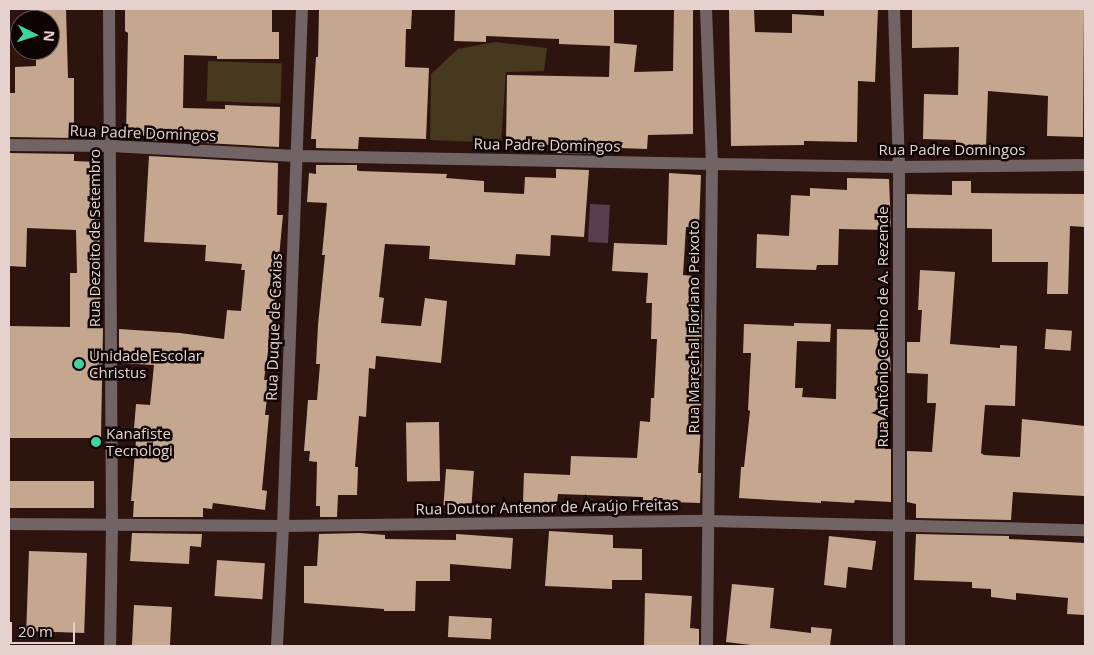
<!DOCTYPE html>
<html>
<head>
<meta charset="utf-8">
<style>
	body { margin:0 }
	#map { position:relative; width:1094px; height:655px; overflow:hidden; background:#2d140f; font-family:"Open Sans",sans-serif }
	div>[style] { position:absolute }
	.green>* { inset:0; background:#46391d; transform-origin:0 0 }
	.water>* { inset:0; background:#5a3e50; transform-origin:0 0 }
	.building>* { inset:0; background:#c5a790; transform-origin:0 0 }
	.minor>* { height:12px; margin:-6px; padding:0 6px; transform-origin:6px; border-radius:6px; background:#726365 }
	.dots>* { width:14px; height:14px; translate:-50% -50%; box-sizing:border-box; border:2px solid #0e0403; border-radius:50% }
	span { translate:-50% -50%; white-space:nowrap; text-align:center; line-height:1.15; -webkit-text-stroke:5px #0e0403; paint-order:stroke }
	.street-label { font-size:15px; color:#e5d2ce }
	.poi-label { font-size:15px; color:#e5d2ce }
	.left { translate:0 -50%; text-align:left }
	.frame { position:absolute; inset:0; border:10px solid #e5d2ce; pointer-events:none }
	.north { position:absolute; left:10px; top:10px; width:50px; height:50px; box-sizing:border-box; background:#0e0403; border:1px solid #645654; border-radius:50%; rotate:95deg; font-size:14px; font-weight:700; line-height:20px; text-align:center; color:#e5d2ce }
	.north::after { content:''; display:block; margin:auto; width:18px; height:22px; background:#40d4a1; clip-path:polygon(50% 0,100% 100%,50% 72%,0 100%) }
	.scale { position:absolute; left:10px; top:622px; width:65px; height:22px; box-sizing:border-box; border:2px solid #e5d2ce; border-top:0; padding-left:6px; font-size:15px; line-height:18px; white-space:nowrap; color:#e5d2ce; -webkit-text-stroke:4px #0e0403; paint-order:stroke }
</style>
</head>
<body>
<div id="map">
	<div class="green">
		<i style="clip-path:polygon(495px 42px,547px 48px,544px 71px,506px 72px,501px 143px,430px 140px,431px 74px,458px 49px)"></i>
		<i style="left:208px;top:61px;width:74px;height:40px;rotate:2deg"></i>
	</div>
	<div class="water">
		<i style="left:590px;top:204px;width:20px;height:38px;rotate:3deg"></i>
	</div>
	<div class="building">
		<i style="clip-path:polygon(35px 9px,66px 9px,68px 78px,74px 78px,74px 138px,9px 137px,9px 93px,15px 93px,15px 67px,36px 66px,36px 50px,50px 50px,50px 20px,35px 20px)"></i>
		<i style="clip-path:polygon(125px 9px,272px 9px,272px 32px,279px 32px,279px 59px,217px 59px,217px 56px,184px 55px,183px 108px,225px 109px,225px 105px,280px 107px,279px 147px,150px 140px,150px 136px,126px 135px,128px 33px,125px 31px)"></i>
		<i style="clip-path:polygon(319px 9px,412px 9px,411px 29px,406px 29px,405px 67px,429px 68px,426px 139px,359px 137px,358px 149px,316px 148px,316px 139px,311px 139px,316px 57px,318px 57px)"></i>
		<i style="clip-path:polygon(455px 9px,614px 9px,614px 43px,637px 45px,634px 72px,673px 71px,674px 9px,693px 9px,693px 134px,648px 135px,647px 149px,592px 147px,591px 154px,557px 153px,557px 145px,506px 144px,507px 75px,609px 77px,610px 46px,559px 44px,559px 39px,486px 36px,486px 42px,454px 41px)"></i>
		<i style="clip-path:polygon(729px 9px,754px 9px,755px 32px,792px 33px,792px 14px,824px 16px,824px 9px,878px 9px,875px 82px,858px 81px,857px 142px,804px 141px,804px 145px,731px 146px)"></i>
		<i style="clip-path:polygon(912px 9px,1084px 9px,1083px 137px,1047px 136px,1048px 96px,988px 91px,986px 147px,956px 146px,956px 140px,923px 139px,924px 94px,958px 95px,959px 47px,912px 48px)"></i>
		<i style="clip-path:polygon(9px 153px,74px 154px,74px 161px,98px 162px,101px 327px,103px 328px,101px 438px,9px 438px,9px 326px,70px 327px,70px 273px,77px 273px,76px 230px,27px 228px,26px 267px,9px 266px)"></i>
		<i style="clip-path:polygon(149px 156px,278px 163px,277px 215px,283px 215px,274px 310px,264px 380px,269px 380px,265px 415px,269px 415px,262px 490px,267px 491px,265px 510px,213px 503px,212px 509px,203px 508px,203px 517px,133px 517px,134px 501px,131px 501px,137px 428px,134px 428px,136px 404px,150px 405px,154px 365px,119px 363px,119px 329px,180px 333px,224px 339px,227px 310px,241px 311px,245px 270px,241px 270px,242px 264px,205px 261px,206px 245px,144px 242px)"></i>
		<i style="clip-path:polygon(316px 165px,357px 165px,357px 170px,359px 171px,447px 174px,446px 178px,484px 181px,484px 192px,524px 194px,525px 177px,556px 178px,556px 169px,589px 170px,584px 237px,551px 235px,550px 256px,516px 254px,515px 265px,429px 259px,430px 246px,385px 244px,379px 297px,384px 298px,381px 323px,421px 326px,425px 298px,447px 301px,441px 363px,376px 356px,375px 369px,369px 368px,366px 417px,359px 416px,355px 467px,358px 467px,357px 495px,338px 495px,337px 517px,320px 517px,320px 506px,316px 506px,317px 462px,309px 461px,310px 451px,304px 451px,308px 400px,317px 400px,320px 364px,316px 364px,318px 325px,325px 255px,322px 255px,327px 203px,307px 202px,309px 173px,316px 174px)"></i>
		<i style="clip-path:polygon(669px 173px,701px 175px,699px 227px,686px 227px,683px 275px,693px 276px,691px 309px,702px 309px,701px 424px,698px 473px,701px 473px,700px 503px,643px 501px,643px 497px,558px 494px,557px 503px,523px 502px,524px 473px,570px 475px,571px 456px,637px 458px,640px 421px,650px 422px,651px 398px,654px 398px,657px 339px,651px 339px,652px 303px,646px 303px,648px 273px,612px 271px,614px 243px,667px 245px)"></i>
		<i style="clip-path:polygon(847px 178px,889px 179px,891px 227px,887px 227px,887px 230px,839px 229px,838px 265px,817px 265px,816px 270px,756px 268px,757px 234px,789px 236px,791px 195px,810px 196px,810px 188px,847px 190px)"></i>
		<i style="clip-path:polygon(952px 181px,971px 181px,971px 193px,1085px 194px,1085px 227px,1070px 226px,1068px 294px,1047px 294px,1048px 262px,992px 262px,992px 229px,907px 228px,907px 194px,952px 195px)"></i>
		<i style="clip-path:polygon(920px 270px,955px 272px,950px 344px,1000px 348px,1000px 345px,1017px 346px,1015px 406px,985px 405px,981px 453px,984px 455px,1020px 457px,1022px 419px,1085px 426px,1085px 496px,1013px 492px,1011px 520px,916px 518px,916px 504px,907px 502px,907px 451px,932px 452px,936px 403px,927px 403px,928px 374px,907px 373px,907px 342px,920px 342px,922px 310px,918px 310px)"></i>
		<i style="clip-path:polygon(794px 323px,831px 324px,830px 342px,797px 341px,795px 388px,803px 388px,802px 397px,836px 399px,837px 329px,888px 330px,891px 372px,887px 371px,885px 449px,891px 449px,891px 502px,855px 500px,854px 503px,821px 501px,821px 503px,739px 498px,741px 467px,744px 467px,750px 411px,748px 410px,751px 353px,743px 353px,744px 324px,794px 326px)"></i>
		<i style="left:1046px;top:329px;width:26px;height:20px;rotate:4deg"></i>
		<i style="left:439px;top:422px;width:59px;height:33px;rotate:89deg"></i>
		<i style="left:446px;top:469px;width:28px;height:36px;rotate:4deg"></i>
		<i style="left:94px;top:481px;width:27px;height:85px;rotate:90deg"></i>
		<i style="clip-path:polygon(549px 531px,613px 535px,613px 548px,642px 549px,642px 580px,612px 580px,612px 589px,545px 586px)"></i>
		<i style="clip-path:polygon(132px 533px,202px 534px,201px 547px,190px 546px,189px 564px,130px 561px)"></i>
		<i style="clip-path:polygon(360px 533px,385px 535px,385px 539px,456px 540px,456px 534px,513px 538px,511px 569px,450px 564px,450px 581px,416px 581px,415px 611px,384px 611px,384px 609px,304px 603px,304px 566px,317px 566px,319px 534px)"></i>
		<i style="clip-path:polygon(916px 534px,1009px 536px,1009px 539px,1085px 543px,1085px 615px,1067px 614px,1068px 598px,1016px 593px,1016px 600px,991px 597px,991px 589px,972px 588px,972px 582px,914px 580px)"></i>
		<i style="clip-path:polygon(829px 536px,876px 541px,872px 570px,848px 567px,846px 588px,824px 585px)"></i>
		<i style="left:29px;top:551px;width:58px;height:80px;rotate:2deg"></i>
		<i style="left:217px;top:560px;width:48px;height:36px;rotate:4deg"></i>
		<i style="clip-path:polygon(732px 584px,774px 588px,770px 628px,811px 633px,811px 627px,832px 629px,830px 646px,759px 646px,726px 642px)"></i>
		<i style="clip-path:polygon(645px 593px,692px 596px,690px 628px,699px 629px,699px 646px,644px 646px)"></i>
		<i style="left:134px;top:605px;width:38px;height:41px;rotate:3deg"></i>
		<i style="left:449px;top:616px;width:43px;height:21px;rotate:3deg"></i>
	</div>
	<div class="minor">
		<i style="left:109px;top:9px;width:516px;rotate:89.67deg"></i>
		<i style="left:112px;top:525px;width:121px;rotate:90.9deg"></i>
		<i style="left:706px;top:9px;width:155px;rotate:87.8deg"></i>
		<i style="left:712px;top:164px;width:482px;rotate:90.6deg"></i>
		<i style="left:894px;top:9px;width:158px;rotate:88.2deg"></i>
		<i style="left:899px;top:167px;width:479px;rotate:90deg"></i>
		<i style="left:9px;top:145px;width:102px;rotate:0.6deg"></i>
		<i style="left:111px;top:146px;width:185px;rotate:3.1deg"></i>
		<i style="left:296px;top:156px;width:416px;rotate:1.1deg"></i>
		<i style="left:712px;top:164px;width:187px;rotate:0.9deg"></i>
		<i style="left:899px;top:167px;width:186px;rotate:-0.6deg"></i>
		<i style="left:9px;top:524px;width:274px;rotate:0.4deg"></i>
		<i style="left:283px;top:526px;width:426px;rotate:-0.7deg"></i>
		<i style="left:709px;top:521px;width:376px;rotate:1.4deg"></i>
		<i style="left:277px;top:646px;width:120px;rotate:-87.1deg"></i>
		<i style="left:283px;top:526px;width:517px;rotate:-87.9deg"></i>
	</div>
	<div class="dots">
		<i style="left:79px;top:364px;background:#40d4a1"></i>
		<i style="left:96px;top:442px;background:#40d4a1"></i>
	</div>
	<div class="street-label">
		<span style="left:143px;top:133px;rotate:2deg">Rua Padre Domingos</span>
		<span style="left:547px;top:145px;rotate:1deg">Rua Padre Domingos</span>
		<span style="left:952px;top:150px">Rua Padre Domingos</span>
		<span style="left:95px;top:238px;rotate:-90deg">Rua Dezoito de Setembro</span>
		<span style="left:274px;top:327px;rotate:-88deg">Rua Duque de Caxias</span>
		<span style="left:694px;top:327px;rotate:-90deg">Rua Marechal Floriano Peixoto</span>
		<span style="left:883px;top:327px;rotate:-90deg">Rua Antônio Coelho de A. Rezende</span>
		<span style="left:547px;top:507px;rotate:-1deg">Rua Doutor Antenor de Araújo Freitas</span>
	</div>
	<div class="poi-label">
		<span class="left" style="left:89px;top:364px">Unidade Escolar<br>Christus</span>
		<span class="left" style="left:106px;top:442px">Kanafiste<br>Tecnologi</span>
	</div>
	<div class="frame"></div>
	<div class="north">N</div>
	<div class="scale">20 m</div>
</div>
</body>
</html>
